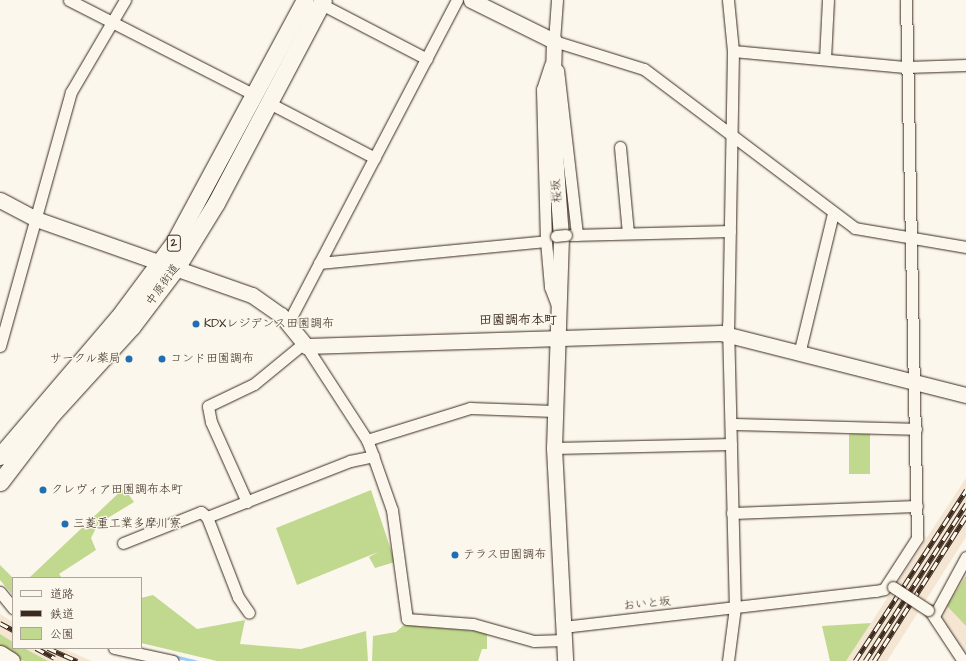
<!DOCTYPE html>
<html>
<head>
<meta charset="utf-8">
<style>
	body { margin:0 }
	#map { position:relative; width:966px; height:661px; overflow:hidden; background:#fbf7ec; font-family:"Architects Daughter","Klee One",sans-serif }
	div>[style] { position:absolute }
	.built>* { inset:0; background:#f4e6d2 }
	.green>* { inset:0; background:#c1d98f; transform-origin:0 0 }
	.stream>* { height:3px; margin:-1.5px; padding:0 1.5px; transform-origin:1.5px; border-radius:1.5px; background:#9accf6 }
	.roads { filter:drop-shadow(0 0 1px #3b2a1e) drop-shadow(0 0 1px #3b2a1e) }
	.street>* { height:11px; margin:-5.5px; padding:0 5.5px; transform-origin:5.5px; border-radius:5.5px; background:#fbf7ec }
	.secondary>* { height:15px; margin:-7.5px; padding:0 7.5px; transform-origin:7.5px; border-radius:7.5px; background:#fbf7ec }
	.primary>* { height:17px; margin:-8.5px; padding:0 8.5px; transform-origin:8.5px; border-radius:8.5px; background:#fbf7ec }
	.rail>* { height:4.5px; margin-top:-2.25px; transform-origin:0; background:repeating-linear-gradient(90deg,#fbf7ec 0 9px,#3b2a1e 0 18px); box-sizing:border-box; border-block:1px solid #3b2a1e }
	.bridges { filter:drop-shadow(0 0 1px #3b2a1e) drop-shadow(0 0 1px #3b2a1e) }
	.street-bridge>* { height:11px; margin:-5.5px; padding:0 5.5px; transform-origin:5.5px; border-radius:5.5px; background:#fbf7ec }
	.dots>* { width:11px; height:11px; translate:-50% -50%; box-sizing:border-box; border:2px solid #fbf7ec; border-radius:50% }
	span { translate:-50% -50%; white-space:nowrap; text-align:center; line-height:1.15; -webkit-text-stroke:3px #fbf7ec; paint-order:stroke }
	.shield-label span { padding:1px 3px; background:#fbf7ec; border:1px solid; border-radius:3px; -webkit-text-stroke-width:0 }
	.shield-label { font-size:11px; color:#3b2a1e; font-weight:700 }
	.street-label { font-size:12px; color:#3b2a1e }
	.poi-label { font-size:12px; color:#3b2a1e }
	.left { translate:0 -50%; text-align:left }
	.right { translate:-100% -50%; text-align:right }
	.neighbourhood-label { font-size:13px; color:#3b2a1e; font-weight:700 }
	.legend { position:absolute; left:12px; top:577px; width:130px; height:72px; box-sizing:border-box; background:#fbf7ec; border:1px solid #aea59a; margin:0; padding:5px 7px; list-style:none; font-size:12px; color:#3b2a1e }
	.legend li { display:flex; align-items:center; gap:8px; height:20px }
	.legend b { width:20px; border:1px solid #aea59a }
</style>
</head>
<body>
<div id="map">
	<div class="built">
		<i style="clip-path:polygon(966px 478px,966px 537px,887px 661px,846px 661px)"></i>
		<i style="clip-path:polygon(966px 568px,966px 657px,938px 615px)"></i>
		<i style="clip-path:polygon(0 614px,13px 622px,13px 642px,0 634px)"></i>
		<i style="clip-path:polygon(24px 648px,62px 648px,92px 661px,48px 661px)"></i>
	</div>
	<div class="green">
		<i style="left:849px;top:434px;width:21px;height:40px"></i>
		<i style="clip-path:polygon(124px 488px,134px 502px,98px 524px,91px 538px,96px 550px,59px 574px,62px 578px,29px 578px)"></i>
		<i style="clip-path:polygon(371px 490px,395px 562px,375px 568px,369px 557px,378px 552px,297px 585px,276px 528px)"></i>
		<i style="clip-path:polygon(0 565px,13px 578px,13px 595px,0 580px)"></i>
		<i style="clip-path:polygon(966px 576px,966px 626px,947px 606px)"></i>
		<i style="clip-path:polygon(153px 595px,197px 629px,245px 620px,240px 644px,301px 649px,366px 631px,368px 661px,217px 661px,141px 643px,141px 598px)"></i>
		<i style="clip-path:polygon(871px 623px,846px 661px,830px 661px,822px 626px)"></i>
		<i style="clip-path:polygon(404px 625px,487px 632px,487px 649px,482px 649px,478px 661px,372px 661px,373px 636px,396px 632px)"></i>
		<i style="clip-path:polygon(0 634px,13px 642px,13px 648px,24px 648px,48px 661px,24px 661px,0 648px)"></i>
	</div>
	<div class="stream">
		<i style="left:173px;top:656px;width:23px;rotate:13deg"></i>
	</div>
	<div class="roads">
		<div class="street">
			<i style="left:69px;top:0;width:209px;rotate:27.1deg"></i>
			<i style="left:557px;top:0;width:41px;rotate:94.2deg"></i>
			<i style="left:554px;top:41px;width:94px;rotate:17.3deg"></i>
			<i style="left:644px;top:69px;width:264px;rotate:37deg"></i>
			<i style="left:855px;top:228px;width:113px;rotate:9.7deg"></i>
			<i style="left:728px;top:0;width:51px;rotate:84.4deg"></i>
			<i style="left:733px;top:51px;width:274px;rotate:91deg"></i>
			<i style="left:728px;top:325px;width:282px;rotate:88.6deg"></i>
			<i style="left:735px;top:607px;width:54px;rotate:97.4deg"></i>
			<i style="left:321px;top:4px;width:119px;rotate:27.4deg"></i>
			<i style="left:733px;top:51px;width:175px;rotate:5.3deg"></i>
			<i style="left:907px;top:67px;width:59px;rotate:-1.9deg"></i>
			<i style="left:825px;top:59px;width:59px;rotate:-87.1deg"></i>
			<i style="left:550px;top:65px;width:25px;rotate:108deg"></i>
			<i style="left:542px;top:89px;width:152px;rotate:88.5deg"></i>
			<i style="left:546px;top:241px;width:46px;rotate:85deg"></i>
			<i style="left:550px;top:287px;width:19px;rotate:69deg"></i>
			<i style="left:558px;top:70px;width:166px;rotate:83.4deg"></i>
			<i style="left:269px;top:103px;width:119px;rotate:27.4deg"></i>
			<i style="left:620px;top:147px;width:86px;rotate:84.7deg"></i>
			<i style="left:571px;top:235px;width:159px;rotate:-1.4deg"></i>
			<i style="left:319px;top:263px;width:228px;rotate:-5.5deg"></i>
			<i style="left:288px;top:323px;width:365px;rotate:-62.4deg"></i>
			<i style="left:0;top:346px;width:264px;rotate:-74.4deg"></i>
			<i style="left:71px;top:92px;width:107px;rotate:-59.6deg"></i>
			<i style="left:306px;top:346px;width:112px;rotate:57deg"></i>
			<i style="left:367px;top:440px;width:17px;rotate:69deg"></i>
			<i style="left:373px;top:456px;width:57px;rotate:70.6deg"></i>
			<i style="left:392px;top:510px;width:110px;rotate:82.2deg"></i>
			<i style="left:407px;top:619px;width:66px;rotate:4.3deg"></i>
			<i style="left:473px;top:624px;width:63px;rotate:15.6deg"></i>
			<i style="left:534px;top:641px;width:30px;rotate:-2deg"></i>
			<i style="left:799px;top:354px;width:145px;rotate:-76.4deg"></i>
			<i style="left:731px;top:424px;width:185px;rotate:1.5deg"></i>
			<i style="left:367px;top:440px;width:108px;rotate:-17.3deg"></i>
			<i style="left:470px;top:408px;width:84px;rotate:2deg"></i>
			<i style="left:554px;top:448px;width:177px;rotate:-1.3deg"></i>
			<i style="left:247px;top:502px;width:88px;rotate:-114.2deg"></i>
			<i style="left:211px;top:422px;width:16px;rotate:-101deg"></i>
			<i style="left:208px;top:406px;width:51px;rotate:-25.6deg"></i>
			<i style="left:254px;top:384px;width:65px;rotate:-39.4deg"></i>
			<i style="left:732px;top:513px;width:185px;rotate:-2.2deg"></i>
			<i style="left:207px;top:517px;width:154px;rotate:-21.4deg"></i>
			<i style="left:350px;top:461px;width:24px;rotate:-12deg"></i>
			<i style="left:123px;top:543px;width:84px;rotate:-21.7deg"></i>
			<i style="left:201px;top:512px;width:8px;rotate:40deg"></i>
			<i style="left:207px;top:517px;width:86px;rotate:68.8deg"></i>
			<i style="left:238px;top:597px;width:19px;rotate:55deg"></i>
			<i style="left:0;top:592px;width:21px;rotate:51deg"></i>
			<i style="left:930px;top:611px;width:60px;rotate:56.6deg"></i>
			<i style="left:934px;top:616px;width:67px;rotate:-61.5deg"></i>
			<i style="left:563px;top:627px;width:315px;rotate:-6.6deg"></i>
			<i style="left:876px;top:591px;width:8px;rotate:-14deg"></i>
			<i style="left:884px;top:589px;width:61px;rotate:-57.1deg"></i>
			<i style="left:917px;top:538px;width:538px;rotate:-91.17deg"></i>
			<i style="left:114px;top:648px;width:60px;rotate:12.4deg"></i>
		</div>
		<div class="secondary">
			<i style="left:471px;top:0;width:93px;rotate:26.3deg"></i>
			<i style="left:554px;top:41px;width:68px;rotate:91.7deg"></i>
			<i style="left:552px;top:109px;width:128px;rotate:86deg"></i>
			<i style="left:561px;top:237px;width:211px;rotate:91.9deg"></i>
			<i style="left:554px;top:448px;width:213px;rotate:87deg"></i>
			<i style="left:0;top:200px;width:41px;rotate:27.8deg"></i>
			<i style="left:36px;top:219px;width:229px;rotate:19.4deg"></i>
			<i style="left:252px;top:295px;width:35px;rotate:35deg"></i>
			<i style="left:281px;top:315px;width:40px;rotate:51deg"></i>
			<i style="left:306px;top:346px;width:415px;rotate:-1.8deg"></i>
			<i style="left:721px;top:333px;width:253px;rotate:14.2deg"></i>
		</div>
		<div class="primary">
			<i style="left:0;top:456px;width:182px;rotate:-49.5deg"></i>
			<i style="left:118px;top:318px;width:94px;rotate:-53.3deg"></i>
			<i style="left:174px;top:243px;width:276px;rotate:-61.7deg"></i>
			<i style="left:0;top:482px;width:86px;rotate:-52.6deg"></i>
			<i style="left:52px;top:414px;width:119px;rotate:-47.7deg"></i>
			<i style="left:132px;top:326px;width:73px;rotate:-52.8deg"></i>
			<i style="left:176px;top:268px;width:76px;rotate:-58.4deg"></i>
			<i style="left:216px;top:203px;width:229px;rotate:-62.2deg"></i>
			<i style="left:0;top:654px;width:13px;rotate:32deg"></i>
		</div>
	</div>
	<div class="rail">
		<i style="left:0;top:623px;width:15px;rotate:28deg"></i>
		<i style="left:36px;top:648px;width:21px;rotate:28deg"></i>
		<i style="left:48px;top:648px;width:32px;rotate:24deg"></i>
		<i style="left:855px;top:661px;width:204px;rotate:-57deg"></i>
		<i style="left:865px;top:661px;width:187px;rotate:-57.2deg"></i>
		<i style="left:874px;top:661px;width:172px;rotate:-57.6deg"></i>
	</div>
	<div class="bridges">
		<div class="street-bridge">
			<i style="left:556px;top:236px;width:10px;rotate:-6deg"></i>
			<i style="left:893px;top:587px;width:42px;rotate:33.3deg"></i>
		</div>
	</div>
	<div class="dots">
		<i style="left:196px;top:324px;background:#1f6fb2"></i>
		<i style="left:129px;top:359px;background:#1f6fb2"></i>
		<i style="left:162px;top:359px;background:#1f6fb2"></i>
		<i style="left:43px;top:490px;background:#1f6fb2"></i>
		<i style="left:65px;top:524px;background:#1f6fb2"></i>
		<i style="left:455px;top:555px;background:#1f6fb2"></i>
	</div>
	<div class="shield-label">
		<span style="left:174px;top:243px">2</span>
	</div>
	<div class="street-label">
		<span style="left:557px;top:191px;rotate:-95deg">桜坂</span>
		<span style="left:163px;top:285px;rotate:-54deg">中原街道</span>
		<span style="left:647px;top:604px;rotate:-6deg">おいと坂</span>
	</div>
	<div class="poi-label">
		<span class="left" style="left:204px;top:324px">KDXレジデンス田園調布</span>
		<span class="right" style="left:121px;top:359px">サークル薬局</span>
		<span class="left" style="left:170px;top:359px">コンド田園調布</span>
		<span class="left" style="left:51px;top:490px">クレヴィア田園調布本町</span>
		<span class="left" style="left:73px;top:524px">三菱重工業多摩川寮</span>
		<span class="left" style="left:463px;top:555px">テラス田園調布</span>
	</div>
	<div class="neighbourhood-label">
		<span style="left:518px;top:320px">田園調布本町</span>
	</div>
	<ul class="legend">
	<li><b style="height:5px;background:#fbf7ec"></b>道路</li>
	<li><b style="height:5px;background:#3b2a1e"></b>鉄道</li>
	<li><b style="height:11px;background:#c1d98f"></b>公園</li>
	</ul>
</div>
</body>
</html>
